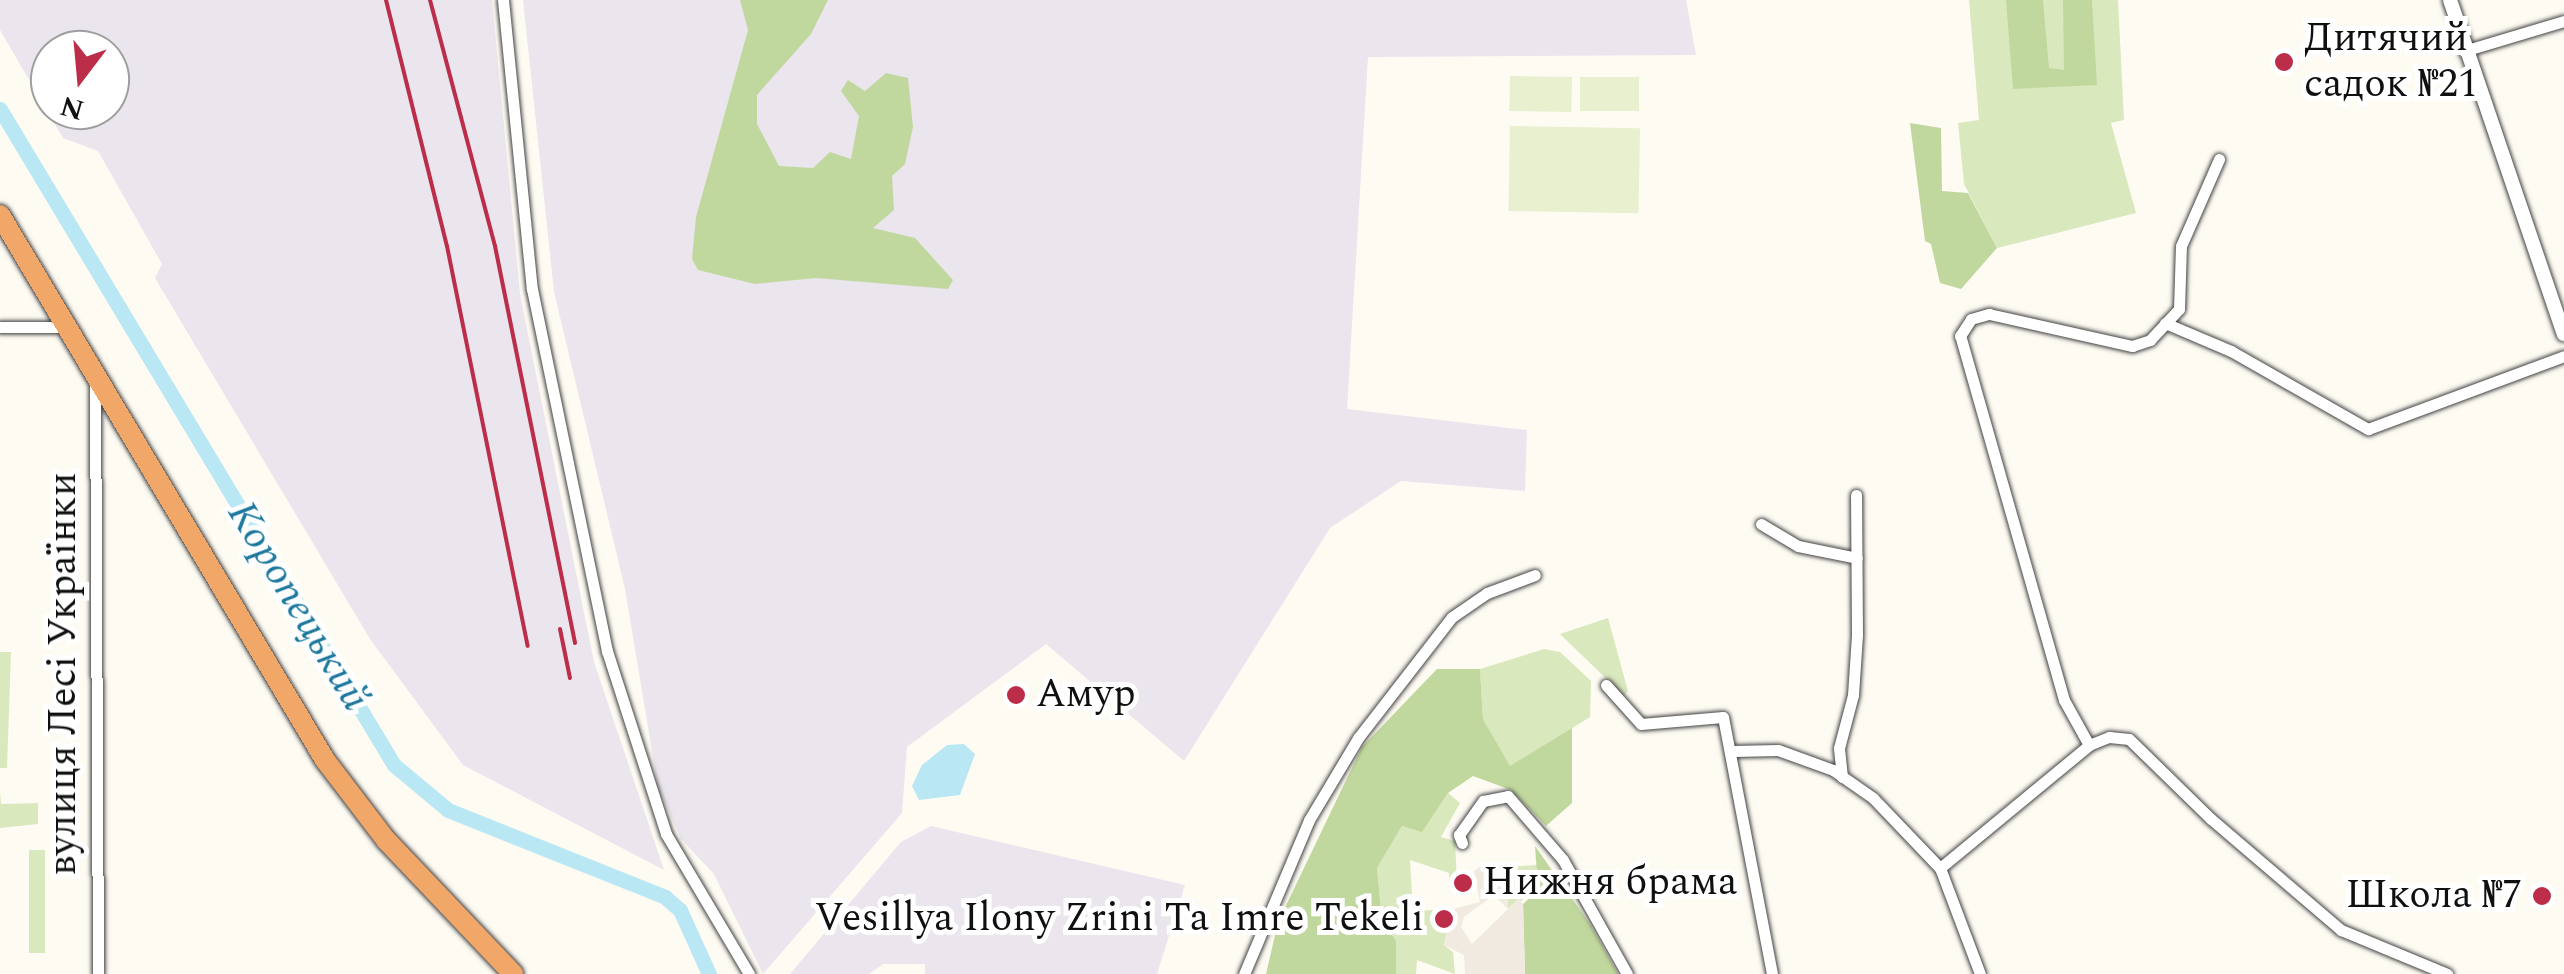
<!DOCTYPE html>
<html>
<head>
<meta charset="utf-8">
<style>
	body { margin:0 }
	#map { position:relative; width:2564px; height:974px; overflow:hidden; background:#fefbf3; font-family:Spectral,serif }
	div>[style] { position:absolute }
	.industrial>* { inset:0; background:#ebe5ee }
	.green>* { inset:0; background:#dae8bd; transform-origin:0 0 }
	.forest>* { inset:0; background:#c0d89d }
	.pitch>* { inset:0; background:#e9f0cf; transform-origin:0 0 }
	.plaza>* { inset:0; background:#f0eae1 }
	.water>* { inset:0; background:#bae7f4 }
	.canal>* { height:15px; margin:-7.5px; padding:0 7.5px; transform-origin:7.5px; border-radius:7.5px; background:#bae7f4 }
	.roads { filter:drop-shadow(0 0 2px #434343) drop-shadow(0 0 2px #434343) }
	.minor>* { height:11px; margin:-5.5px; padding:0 5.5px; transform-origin:5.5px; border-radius:5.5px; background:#fff }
	.tertiary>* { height:14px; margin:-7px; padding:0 7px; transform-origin:7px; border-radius:7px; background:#fff }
	.trunk>* { height:20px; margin:-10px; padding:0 10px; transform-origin:10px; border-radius:10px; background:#f0a768 }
	.rail>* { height:4px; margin:-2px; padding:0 2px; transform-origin:2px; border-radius:2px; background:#bb2d48 }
	.dots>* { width:28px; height:28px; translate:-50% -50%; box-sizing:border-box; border:5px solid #fff; border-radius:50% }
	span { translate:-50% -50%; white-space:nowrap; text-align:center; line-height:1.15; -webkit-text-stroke:10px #fff; paint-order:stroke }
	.poi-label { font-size:40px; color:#101010 }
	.left { translate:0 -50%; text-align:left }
	.right { translate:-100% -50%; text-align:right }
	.street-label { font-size:40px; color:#101010 }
	.water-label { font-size:42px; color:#1d789e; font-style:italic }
	.north { position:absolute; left:30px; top:30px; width:100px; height:100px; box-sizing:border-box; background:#fff; border:2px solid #9f9f9f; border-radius:50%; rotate:196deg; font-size:28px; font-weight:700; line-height:40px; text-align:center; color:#101010 }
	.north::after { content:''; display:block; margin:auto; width:35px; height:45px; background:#bb2d48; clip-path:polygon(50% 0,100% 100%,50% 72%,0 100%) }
</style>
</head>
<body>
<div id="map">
	<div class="industrial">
		<i style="clip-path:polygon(evenodd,0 0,492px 0,520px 294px,594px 662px,664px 870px,463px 765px,370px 639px,155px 278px,162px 264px,98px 151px,63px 138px,0 30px,0 0,110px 50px,110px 110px,50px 110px,50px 50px,110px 50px)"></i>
		<i style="clip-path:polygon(523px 0,1686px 0,1696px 55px,1368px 57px,1347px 409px,1527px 430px,1525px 491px,1401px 481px,1330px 528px,1184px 761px,1046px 644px,907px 747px,902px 813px,763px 974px,714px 874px,681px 839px,658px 787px,625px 589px,554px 292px)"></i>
		<i style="clip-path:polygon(931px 826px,1185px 885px,1157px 974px,925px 974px,925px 964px,883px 964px,869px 974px,790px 974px,901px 842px)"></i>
	</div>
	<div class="green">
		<i style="clip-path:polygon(1969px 0,2118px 0,2124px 120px,2111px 123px,2136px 213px,1997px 248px,1964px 184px,1958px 123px,1979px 120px)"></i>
		<i style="clip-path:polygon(1608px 618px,1628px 691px,1624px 696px,1560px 634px)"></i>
		<i style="clip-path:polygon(1544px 649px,1560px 652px,1591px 681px,1590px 717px,1510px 767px,1483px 719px,1480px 669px)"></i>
		<i style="clip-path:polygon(0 652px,11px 652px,7px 768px,0 768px)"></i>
		<i style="clip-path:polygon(0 791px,1px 804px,38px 803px,38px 824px,0 828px)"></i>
		<i style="clip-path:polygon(1448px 793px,1460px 803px,1441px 837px,1455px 841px,1457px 884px,1450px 884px,1449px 873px,1410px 860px,1413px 911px,1453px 909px,1444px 945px,1453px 952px,1455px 974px,1417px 960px,1416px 974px,1396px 974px,1396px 941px,1382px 920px,1377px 868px,1402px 826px,1422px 831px)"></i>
		<i style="left:29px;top:850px;width:16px;height:103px"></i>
		<i style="clip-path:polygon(1537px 865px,1538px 890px,1508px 909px,1507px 867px)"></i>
	</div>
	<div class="forest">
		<i style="clip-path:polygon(740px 0,828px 0,811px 34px,757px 95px,757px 124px,779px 166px,813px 168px,830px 152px,851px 159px,859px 116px,841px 91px,848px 80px,865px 91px,886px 73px,908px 78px,913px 127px,905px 164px,892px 176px,894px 210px,873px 228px,915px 238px,953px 280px,948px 289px,816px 278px,755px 284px,698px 270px,692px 259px,696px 217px,748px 30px)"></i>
		<i style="clip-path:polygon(2006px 0,2043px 0,2049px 68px,2064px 70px,2063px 0,2092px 0,2097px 85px,2013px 89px)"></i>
		<i style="clip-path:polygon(1910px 123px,1941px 128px,1942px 191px,1968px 193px,1997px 248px,1961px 289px,1940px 283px,1931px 244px,1925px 241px)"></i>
		<i style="clip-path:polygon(1437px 669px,1480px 669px,1483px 719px,1510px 766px,1572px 728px,1572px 803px,1546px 826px,1511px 790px,1473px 776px,1448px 793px,1422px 832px,1402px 826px,1377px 868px,1382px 920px,1396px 941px,1396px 974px,1266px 974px,1278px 922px,1362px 747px)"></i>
		<i style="clip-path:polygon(1535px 846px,1590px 924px,1618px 974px,1525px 974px,1523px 904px,1538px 890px)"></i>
	</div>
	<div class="pitch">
		<i style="left:1510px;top:76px;width:62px;height:35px;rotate:1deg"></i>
		<i style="left:1580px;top:77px;width:59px;height:34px"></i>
		<i style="left:1510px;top:126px;width:130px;height:85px;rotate:1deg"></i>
	</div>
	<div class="plaza">
		<i style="clip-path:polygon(evenodd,1488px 861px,1489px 887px,1507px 886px,1508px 908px,1518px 899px,1523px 904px,1525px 974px,1465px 974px,1464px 955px,1444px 945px,1453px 909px,1480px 902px,1474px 871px,1488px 861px,1494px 895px,1508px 909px,1472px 944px,1461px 927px,1464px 917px,1494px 895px)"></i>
	</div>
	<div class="water">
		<i style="clip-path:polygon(964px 744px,975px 754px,960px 795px,919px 800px,912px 786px,922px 765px,947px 745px)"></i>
	</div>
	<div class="canal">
		<i style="left:0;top:109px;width:765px;rotate:59.01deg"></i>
		<i style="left:394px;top:765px;width:70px;rotate:39.8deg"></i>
		<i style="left:448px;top:810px;width:234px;rotate:21.8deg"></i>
		<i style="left:665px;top:897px;width:20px;rotate:41deg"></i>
		<i style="left:680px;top:910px;width:70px;rotate:65.6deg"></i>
	</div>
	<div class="roads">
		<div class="minor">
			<i style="left:503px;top:0;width:290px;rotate:84.3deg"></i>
			<i style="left:532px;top:289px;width:370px;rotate:78.3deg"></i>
			<i style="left:607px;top:651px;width:192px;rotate:72.1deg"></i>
			<i style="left:666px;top:834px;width:163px;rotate:59.3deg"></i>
			<i style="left:2464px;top:51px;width:104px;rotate:-16.7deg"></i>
			<i style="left:2165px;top:323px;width:72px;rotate:23deg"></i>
			<i style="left:2231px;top:351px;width:158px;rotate:29.7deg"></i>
			<i style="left:2368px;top:429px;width:209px;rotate:-20.4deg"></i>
			<i style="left:0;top:327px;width:66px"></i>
			<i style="left:95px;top:378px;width:596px;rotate:89.71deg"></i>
			<i style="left:1761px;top:524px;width:43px;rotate:30.7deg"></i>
			<i style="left:1798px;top:546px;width:60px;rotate:11.5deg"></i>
			<i style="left:1606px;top:685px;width:52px;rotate:48.1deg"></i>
			<i style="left:1641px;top:724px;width:82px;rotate:-4.9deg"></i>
			<i style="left:1723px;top:717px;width:262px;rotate:79.2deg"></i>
			<i style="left:2089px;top:745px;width:51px;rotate:-119.1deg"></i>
			<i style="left:2064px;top:700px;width:379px;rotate:-105.9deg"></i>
			<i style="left:1960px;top:336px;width:20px;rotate:-57deg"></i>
			<i style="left:1971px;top:319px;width:19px;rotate:-16deg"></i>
			<i style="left:1989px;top:314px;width:147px;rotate:12.6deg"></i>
			<i style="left:2132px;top:346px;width:19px;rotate:-18deg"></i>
			<i style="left:2150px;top:340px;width:42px;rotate:-46.9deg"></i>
			<i style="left:2179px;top:309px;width:63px;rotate:-88.2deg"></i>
			<i style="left:2181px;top:246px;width:95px;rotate:-66.4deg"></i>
			<i style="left:1733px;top:751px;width:45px;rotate:-1.3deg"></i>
			<i style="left:1778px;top:750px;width:59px;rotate:20deg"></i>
			<i style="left:1833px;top:770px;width:49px;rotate:35deg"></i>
			<i style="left:1873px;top:798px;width:97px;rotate:46.3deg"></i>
			<i style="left:1940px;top:868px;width:113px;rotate:69.3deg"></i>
			<i style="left:1842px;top:777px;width:29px;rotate:-96deg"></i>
			<i style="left:1839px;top:748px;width:55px;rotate:-75.2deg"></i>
			<i style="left:1853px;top:695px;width:60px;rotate:-86.2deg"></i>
			<i style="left:1857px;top:635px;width:140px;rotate:-90.4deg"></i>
			<i style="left:1462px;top:843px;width:9px;rotate:-111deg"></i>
			<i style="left:1459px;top:835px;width:42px;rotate:-54.8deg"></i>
			<i style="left:1483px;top:801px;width:25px;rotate:-11deg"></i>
			<i style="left:1508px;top:796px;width:84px;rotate:49.3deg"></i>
			<i style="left:1563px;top:860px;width:131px;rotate:60.7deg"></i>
			<i style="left:1940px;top:868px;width:193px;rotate:-39.5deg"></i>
			<i style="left:2089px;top:745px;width:22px;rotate:-22deg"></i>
			<i style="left:2109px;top:737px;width:20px;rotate:6deg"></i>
			<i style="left:2129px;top:739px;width:115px;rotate:44.3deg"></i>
			<i style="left:2211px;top:819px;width:171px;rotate:40.5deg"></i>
			<i style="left:2341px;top:930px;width:115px;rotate:22.5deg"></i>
			<i style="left:1244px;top:974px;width:167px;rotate:-67.1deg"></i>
			<i style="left:1309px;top:820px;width:96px;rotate:-59.1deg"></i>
			<i style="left:1358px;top:738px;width:153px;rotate:-52.2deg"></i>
			<i style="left:1452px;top:617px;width:42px;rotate:-34.4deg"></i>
			<i style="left:1487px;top:593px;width:51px;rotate:-20.6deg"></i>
		</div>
		<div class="tertiary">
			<i style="left:2450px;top:0;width:353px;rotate:71.2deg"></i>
		</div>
		<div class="trunk">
			<i style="left:0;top:215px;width:635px;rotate:59.19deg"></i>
			<i style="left:325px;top:760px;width:101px;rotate:52.7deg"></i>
			<i style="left:386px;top:840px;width:185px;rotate:46.5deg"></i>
		</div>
	</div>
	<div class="rail">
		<i style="left:386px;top:0;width:253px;rotate:76.1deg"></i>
		<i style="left:447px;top:246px;width:408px;rotate:78.6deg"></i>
		<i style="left:430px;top:0;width:254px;rotate:75.2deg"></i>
		<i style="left:495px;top:246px;width:405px;rotate:78.6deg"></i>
		<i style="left:560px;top:629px;width:50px;rotate:78.5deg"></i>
	</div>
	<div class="dots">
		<i style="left:2284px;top:62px;background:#bb2d48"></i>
		<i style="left:1016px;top:695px;background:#bb2d48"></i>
		<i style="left:1463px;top:883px;background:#bb2d48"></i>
		<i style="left:2542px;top:896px;background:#bb2d48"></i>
		<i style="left:1444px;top:919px;background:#bb2d48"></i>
	</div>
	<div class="poi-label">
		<span class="left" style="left:2304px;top:62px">Дитячий<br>садок №21</span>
		<span class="left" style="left:1036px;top:695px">Амур</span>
		<span class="left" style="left:1483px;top:883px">Нижня брама</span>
		<span class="right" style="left:2522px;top:896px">Школа №7</span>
		<span class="right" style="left:1424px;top:919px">Vesillya Ilony Zrini Ta Imre Tekeli</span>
	</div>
	<div class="street-label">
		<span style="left:64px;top:674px;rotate:-90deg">вулиця Лесі Українки</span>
	</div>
	<div class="water-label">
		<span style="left:298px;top:606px;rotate:59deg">Коропецький</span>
	</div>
	<div class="north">N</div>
</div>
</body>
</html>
